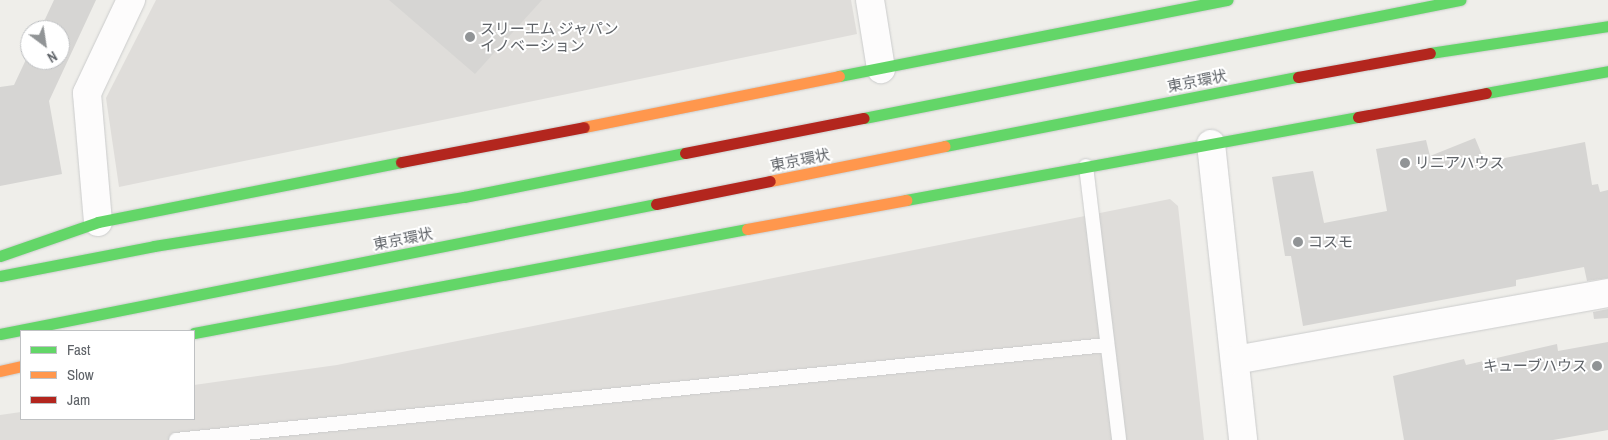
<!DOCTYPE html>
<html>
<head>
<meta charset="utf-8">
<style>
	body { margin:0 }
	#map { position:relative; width:1608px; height:440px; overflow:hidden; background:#efeeea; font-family:"Archivo Narrow","Noto Sans JP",sans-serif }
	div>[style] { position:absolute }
	.industrial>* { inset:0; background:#dfddda }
	.building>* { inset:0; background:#d6d5d3 }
	.roads { filter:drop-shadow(0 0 1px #cbcccc) drop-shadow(0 0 1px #cbcccc) }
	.lane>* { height:14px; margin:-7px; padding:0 7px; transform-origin:7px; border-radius:7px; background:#fdfcfc }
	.street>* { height:28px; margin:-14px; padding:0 14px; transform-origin:14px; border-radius:14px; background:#fdfcfc }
	.fast>* { height:11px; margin:-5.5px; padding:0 5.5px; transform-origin:5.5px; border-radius:5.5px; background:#63d668 }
	.slow>* { height:11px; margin:-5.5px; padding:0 5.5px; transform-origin:5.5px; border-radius:5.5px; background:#ff974d }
	.jam>* { height:11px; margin:-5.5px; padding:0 5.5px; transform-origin:5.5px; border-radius:5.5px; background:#b3261e }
	.dots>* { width:14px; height:14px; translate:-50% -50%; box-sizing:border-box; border:2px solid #fff; border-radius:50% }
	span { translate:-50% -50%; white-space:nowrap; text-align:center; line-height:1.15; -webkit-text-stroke:4px #fff; paint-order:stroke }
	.poi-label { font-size:15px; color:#5f6368 }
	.left { translate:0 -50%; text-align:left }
	.right { translate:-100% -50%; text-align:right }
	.street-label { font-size:15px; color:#5f6368 }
	.legend { position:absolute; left:20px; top:330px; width:175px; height:90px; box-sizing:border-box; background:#fff; border:1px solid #bfc1c3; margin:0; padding:6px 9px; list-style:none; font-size:15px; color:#5f6368 }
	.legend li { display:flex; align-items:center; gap:10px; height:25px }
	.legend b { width:25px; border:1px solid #bfc1c3 }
	.north { position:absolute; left:20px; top:20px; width:50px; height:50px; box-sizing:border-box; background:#fff; border:1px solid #bfc1c3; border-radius:50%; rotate:149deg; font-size:14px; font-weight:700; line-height:20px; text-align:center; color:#5f6368 }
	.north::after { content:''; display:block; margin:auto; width:18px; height:22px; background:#919496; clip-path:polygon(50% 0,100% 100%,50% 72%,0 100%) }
</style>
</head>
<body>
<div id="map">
	<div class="industrial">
		<i style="clip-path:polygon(156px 0,851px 0,857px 34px,119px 187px,106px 98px)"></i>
		<i style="clip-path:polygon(1170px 199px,1178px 206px,1204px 440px,0 440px,0 415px,21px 412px,21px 419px,194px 419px,194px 385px,337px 365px)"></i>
	</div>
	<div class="building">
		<i style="clip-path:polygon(54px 0,96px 0,49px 101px,62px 174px,0 186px,0 87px,14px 85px,30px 51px,30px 60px,60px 60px,60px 30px,40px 30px)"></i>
		<i style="clip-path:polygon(389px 0,542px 0,475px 74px)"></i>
		<i style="clip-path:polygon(1475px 138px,1485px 162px,1585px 142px,1592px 185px,1598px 184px,1600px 192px,1608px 190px,1608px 278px,1587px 281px,1584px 267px,1516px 280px,1516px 286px,1303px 326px,1291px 256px,1285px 256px,1272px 177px,1313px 171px,1324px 223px,1387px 211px,1376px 149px,1426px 140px,1430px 156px)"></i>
		<i style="clip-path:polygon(1608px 309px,1608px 318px,1594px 319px,1593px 312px)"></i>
		<i style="clip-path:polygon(1608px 342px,1608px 430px,1553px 440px,1404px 440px,1393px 376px,1464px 359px,1466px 365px,1557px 344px,1558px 351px)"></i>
	</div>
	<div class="roads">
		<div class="lane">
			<i style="left:1086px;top:166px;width:276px;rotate:83.1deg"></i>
			<i style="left:176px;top:440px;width:936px;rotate:-5.83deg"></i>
		</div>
		<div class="street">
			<i style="left:870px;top:0;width:70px;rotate:80.9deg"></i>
			<i style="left:1211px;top:144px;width:298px;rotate:83.8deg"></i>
			<i style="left:98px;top:222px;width:129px;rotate:-94.9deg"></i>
			<i style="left:87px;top:93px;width:103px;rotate:-64.7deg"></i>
			<i style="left:1235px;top:360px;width:379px;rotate:-10.2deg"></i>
		</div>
		<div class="fast">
			<i style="left:1430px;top:53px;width:180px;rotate:-8.6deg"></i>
			<i style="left:839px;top:76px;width:396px;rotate:-11.1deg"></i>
			<i style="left:1486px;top:93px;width:124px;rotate:-10.2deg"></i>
			<i style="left:864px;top:118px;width:608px;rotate:-11.2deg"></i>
			<i style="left:945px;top:146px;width:360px;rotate:-11.1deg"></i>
			<i style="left:906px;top:200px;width:460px;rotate:-10.4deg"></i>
			<i style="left:0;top:256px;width:104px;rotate:-19.1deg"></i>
			<i style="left:98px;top:222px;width:309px;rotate:-11.2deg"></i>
			<i style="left:0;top:276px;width:157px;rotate:-11deg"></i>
			<i style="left:154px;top:246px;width:314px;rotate:-9deg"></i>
			<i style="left:464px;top:197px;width:225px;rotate:-11.3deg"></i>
			<i style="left:194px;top:333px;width:563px;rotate:-10.65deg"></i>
			<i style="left:0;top:334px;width:669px;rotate:-11.21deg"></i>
		</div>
		<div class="slow">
			<i style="left:584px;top:127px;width:260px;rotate:-11.3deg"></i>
			<i style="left:770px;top:181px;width:178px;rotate:-11.3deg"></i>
			<i style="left:747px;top:229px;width:162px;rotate:-10.3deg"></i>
			<i style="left:0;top:371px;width:22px;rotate:-13deg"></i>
		</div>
		<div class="jam">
			<i style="left:1298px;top:77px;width:134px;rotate:-10.3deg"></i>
			<i style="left:1358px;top:117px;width:130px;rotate:-10.6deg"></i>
			<i style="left:685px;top:153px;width:182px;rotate:-11.1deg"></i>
			<i style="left:401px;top:162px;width:186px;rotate:-10.8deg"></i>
			<i style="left:656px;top:204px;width:116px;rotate:-11.4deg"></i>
		</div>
	</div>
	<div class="dots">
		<i style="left:470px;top:37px;background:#919496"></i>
		<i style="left:1405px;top:163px;background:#919496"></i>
		<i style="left:1298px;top:242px;background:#919496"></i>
		<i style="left:1597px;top:366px;background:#919496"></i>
	</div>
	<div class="poi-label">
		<span class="left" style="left:480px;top:37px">スリーエム ジャパン<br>イノベーション</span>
		<span class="left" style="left:1415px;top:163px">リニアハウス</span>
		<span class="left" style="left:1308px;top:242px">コスモ</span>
		<span class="right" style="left:1587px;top:366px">キューブハウス</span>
	</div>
	<div class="street-label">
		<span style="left:1197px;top:81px;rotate:-11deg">東京環状</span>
		<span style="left:800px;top:160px;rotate:-11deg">東京環状</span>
		<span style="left:403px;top:239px;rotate:-11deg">東京環状</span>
	</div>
	<ul class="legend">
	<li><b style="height:6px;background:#63d668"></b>Fast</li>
	<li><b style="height:6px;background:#ff974d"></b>Slow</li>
	<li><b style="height:6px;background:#b3261e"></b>Jam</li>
	</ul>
	<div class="north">N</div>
</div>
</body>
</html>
